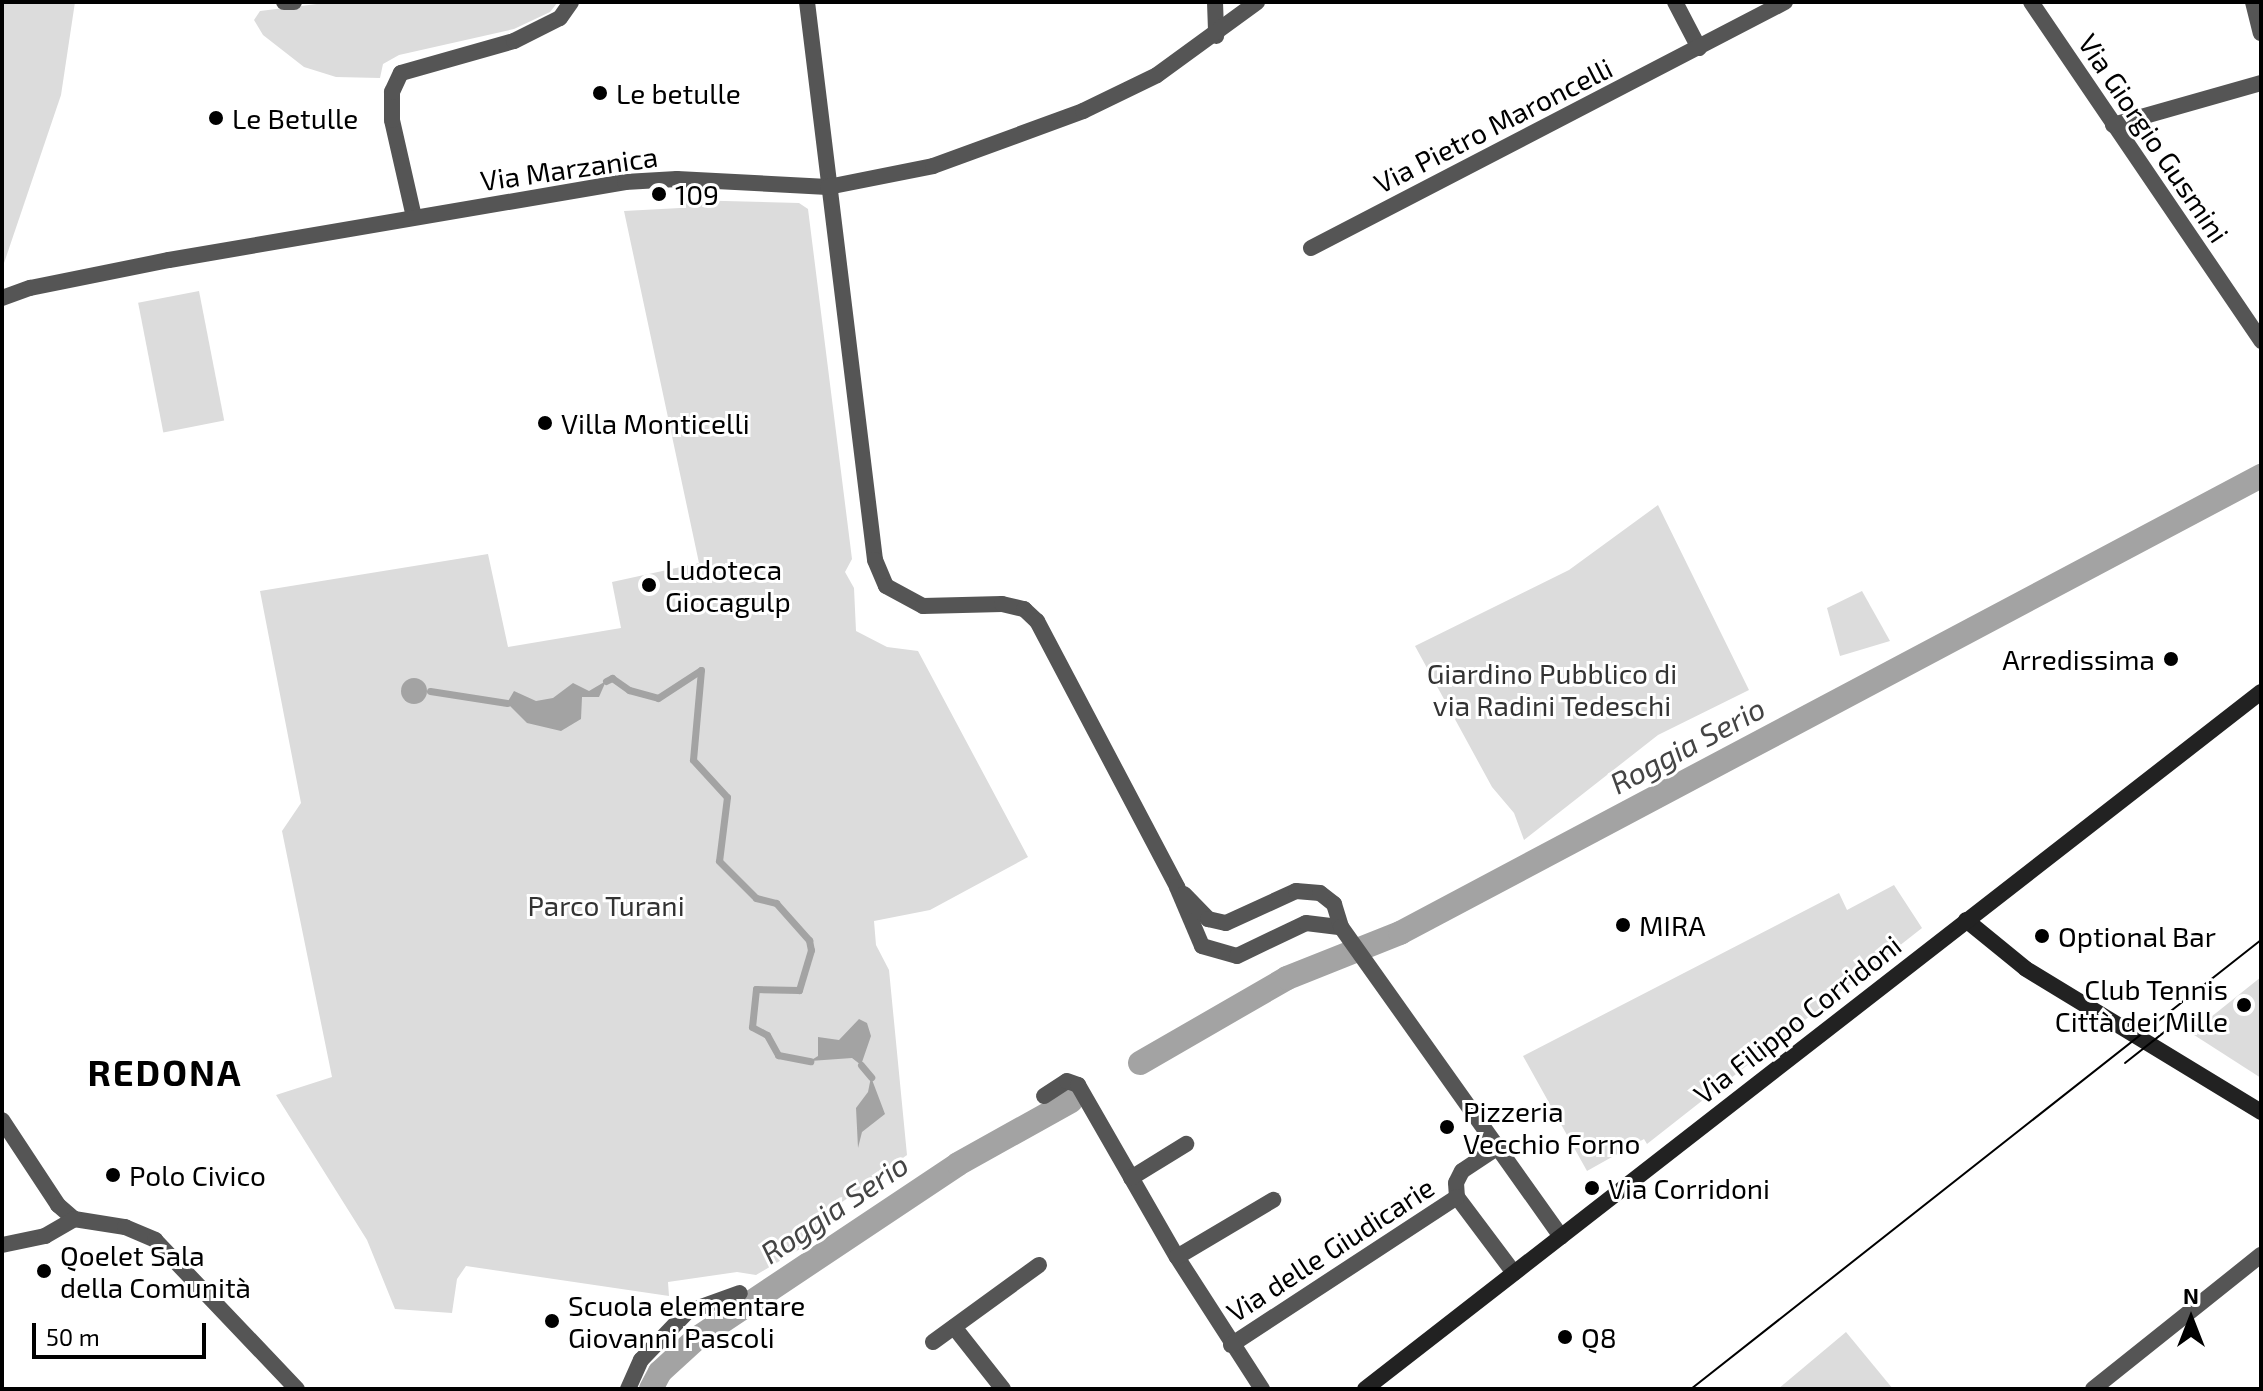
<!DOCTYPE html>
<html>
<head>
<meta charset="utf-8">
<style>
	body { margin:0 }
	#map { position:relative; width:2263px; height:1391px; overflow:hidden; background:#fff; font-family:"Exo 2",sans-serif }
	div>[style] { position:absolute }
	.green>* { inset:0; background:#dcdcdc; transform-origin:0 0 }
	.water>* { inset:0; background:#a3a3a3 }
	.round { border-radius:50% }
	.stream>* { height:7px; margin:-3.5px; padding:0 3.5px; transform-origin:3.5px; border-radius:3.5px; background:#a3a3a3 }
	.canal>* { height:24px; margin:-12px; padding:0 12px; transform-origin:12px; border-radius:12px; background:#a3a3a3 }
	.street>* { height:16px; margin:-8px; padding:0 8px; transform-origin:8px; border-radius:8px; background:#555 }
	.secondary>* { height:16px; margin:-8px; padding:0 8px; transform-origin:8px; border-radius:8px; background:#222 }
	.tram>* { height:2px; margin:-1px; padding:0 1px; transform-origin:1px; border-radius:1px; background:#000 }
	.dots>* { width:22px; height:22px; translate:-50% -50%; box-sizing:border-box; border:4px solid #fff; border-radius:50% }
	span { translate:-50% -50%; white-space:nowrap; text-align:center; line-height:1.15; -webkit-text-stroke:6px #fff; paint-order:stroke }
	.poi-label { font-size:28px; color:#000 }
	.left { translate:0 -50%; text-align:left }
	.right { translate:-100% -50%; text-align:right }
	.street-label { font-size:28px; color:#000 }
	.park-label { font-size:28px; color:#333 }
	.water-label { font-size:30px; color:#444; font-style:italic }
	.district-label { font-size:36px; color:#000; font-weight:700; letter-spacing:2px }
	.frame { position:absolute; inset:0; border:4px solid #000; pointer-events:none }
	.north { position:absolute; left:2151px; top:1279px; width:80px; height:80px; -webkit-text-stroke:6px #fff; paint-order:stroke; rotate:0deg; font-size:22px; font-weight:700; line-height:32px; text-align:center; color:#000 }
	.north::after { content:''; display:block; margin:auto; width:28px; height:36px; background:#000; clip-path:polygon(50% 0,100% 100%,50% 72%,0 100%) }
	.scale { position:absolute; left:32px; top:1323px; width:174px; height:36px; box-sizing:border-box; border:4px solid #000; border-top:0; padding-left:10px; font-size:24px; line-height:28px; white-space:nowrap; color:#000; -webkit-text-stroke:6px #fff; paint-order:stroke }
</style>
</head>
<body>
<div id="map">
	<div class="green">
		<i style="clip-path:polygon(2px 2px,75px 2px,61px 95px,2px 269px)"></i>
		<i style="clip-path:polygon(333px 2px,558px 2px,550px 12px,514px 29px,399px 55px,383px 64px,380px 78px,336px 77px,304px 67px,263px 35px,254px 20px,260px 11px)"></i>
		<i style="clip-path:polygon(685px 200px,799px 203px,808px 209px,852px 559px,845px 572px,854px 588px,856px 631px,887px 647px,918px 651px,1028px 857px,930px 910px,874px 921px,876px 945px,889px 970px,907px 1155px,816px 1221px,817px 1239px,756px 1275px,737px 1272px,668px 1282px,669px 1296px,466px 1266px,457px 1279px,452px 1313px,395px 1309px,367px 1240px,276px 1095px,332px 1077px,282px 831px,301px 803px,260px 591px,488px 554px,508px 647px,621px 628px,612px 582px,699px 563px,624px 211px,680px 208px)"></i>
		<i style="left:199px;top:291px;width:132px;height:62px;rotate:79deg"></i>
		<i style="clip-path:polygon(1658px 505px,1749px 690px,1658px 735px,1524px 840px,1514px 813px,1492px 787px,1415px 646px,1569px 570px)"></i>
		<i style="clip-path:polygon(1862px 591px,1890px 641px,1840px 656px,1827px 608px)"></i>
		<i style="clip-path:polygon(1894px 885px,1922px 928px,1647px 1144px,1644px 1139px,1587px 1171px,1523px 1056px,1839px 893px,1847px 910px)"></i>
		<i style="clip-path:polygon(2261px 977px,2261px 1078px,2191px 1033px)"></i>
		<i style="clip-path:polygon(1846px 1332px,1893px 1389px,1778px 1389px)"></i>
	</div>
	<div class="water">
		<i class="round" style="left:401px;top:678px;width:26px;height:26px"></i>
		<i style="clip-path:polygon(606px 681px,599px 697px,582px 697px,581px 719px,561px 731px,527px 723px,507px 703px,514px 691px,536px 701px,553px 698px,573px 683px,589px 691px)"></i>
		<i style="clip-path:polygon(859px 1019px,867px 1023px,871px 1036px,861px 1065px,852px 1058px,810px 1061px,818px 1056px,818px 1037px,839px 1040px)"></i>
		<i style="clip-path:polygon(871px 1077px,885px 1114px,862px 1132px,858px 1148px,856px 1108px,868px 1092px)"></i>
	</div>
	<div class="stream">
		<i style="left:606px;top:681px;width:7px;rotate:-27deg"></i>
		<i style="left:612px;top:678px;width:21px;rotate:35deg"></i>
		<i style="left:629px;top:690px;width:30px;rotate:15deg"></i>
		<i style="left:658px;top:698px;width:51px;rotate:-33.1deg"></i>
		<i style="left:701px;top:670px;width:90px;rotate:95.1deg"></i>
		<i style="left:693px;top:760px;width:50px;rotate:47.4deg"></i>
		<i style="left:727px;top:797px;width:64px;rotate:97.1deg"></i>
		<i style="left:719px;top:861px;width:52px;rotate:45deg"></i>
		<i style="left:756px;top:898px;width:21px;rotate:14deg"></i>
		<i style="left:776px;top:903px;width:50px;rotate:48.3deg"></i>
		<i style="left:809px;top:940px;width:10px;rotate:79deg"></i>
		<i style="left:811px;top:950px;width:42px;rotate:106.7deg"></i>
		<i style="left:799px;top:990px;width:43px;rotate:-178.7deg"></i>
		<i style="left:756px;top:989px;width:38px;rotate:96deg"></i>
		<i style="left:752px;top:1027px;width:17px;rotate:28deg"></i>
		<i style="left:767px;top:1035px;width:23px;rotate:61deg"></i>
		<i style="left:778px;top:1055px;width:33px;rotate:11deg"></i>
		<i style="left:430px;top:691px;width:78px;rotate:8.9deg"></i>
		<i style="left:861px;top:1065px;width:16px;rotate:50deg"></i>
	</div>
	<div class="canal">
		<i style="left:1140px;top:1063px;width:170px;rotate:-30deg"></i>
		<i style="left:1287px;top:978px;width:122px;rotate:-21.7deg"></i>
		<i style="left:1400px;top:933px;width:975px;rotate:-27.96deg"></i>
		<i style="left:651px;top:1389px;width:19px;rotate:-62deg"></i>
		<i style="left:660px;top:1372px;width:49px;rotate:-42.5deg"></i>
		<i style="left:696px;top:1339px;width:315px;rotate:-33.7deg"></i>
		<i style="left:958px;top:1164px;width:129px;rotate:-29.1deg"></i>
	</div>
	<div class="street">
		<i style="left:284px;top:2px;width:10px"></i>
		<i style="left:807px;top:2px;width:562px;rotate:83.05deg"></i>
		<i style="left:875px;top:560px;width:28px;rotate:67deg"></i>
		<i style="left:886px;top:586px;width:42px;rotate:28.4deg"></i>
		<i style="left:923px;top:606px;width:79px;rotate:-1.5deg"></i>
		<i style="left:1002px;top:604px;width:23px;rotate:13deg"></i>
		<i style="left:1024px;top:609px;width:18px;rotate:43deg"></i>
		<i style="left:1037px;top:621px;width:301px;rotate:62.2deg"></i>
		<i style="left:1177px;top:887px;width:64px;rotate:67deg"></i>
		<i style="left:1202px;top:946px;width:36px;rotate:16deg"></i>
		<i style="left:1237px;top:956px;width:76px;rotate:-25.6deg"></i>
		<i style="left:1306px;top:923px;width:35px;rotate:7deg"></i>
		<i style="left:1215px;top:2px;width:34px;rotate:88deg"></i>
		<i style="left:1675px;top:2px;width:52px;rotate:62.4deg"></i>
		<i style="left:2031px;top:2px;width:410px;rotate:55.8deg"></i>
		<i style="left:2253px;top:2px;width:32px;rotate:76deg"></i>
		<i style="left:2113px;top:125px;width:154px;rotate:-15.8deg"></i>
		<i style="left:414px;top:217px;width:99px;rotate:-102.8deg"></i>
		<i style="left:392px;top:120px;width:28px;rotate:-90deg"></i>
		<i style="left:392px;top:92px;width:21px;rotate:-65deg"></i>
		<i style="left:401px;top:73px;width:117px;rotate:-15.8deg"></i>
		<i style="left:514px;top:41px;width:51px;rotate:-26.6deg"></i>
		<i style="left:560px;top:18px;width:19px;rotate:-55deg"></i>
		<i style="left:1311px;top:248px;width:534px;rotate:-27.43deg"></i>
		<i style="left:2px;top:298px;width:30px;rotate:-20deg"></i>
		<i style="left:30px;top:288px;width:142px;rotate:-11.4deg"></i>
		<i style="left:169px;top:260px;width:463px;rotate:-9.7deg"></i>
		<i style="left:625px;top:182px;width:52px;rotate:-3.3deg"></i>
		<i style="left:677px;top:179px;width:151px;rotate:3deg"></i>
		<i style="left:828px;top:187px;width:107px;rotate:-11.3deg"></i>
		<i style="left:933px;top:166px;width:160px;rotate:-20.1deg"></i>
		<i style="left:1083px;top:111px;width:82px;rotate:-25.9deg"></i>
		<i style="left:1157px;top:75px;width:124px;rotate:-36.1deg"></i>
		<i style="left:1184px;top:894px;width:35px;rotate:46deg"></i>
		<i style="left:1208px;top:919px;width:18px;rotate:13deg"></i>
		<i style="left:1226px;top:923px;width:77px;rotate:-24.6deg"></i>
		<i style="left:1296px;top:891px;width:24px;rotate:5deg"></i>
		<i style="left:1320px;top:893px;width:18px;rotate:38deg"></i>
		<i style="left:1334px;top:904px;width:24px;rotate:73deg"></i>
		<i style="left:1341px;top:927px;width:380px;rotate:54.6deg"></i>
		<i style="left:1044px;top:1096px;width:27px;rotate:-33deg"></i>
		<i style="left:1067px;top:1081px;width:12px;rotate:20deg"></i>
		<i style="left:1078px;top:1085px;width:198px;rotate:60.1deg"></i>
		<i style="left:1177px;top:1257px;width:157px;rotate:57.2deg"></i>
		<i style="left:2px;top:1120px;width:102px;rotate:56.6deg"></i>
		<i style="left:58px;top:1205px;width:21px;rotate:41deg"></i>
		<i style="left:1498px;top:1147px;width:43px;rotate:146.3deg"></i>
		<i style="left:1462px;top:1171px;width:13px;rotate:117deg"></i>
		<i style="left:1456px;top:1183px;width:14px;rotate:86deg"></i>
		<i style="left:1457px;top:1197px;width:95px;rotate:53.1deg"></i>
		<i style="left:1131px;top:1178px;width:65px;rotate:-31.7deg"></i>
		<i style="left:74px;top:1219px;width:52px;rotate:8.9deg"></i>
		<i style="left:125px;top:1227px;width:33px;rotate:23deg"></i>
		<i style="left:155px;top:1240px;width:206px;rotate:46.4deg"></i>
		<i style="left:2px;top:1245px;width:44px;rotate:-11.8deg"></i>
		<i style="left:45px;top:1236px;width:34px;rotate:-30deg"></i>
		<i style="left:1177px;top:1257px;width:112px;rotate:-30.7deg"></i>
		<i style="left:954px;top:1327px;width:79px;rotate:51.7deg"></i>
		<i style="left:933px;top:1342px;width:131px;rotate:-36deg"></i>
		<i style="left:1231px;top:1345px;width:270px;rotate:-33.2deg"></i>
		<i style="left:628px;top:1389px;width:32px;rotate:-66deg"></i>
		<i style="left:641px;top:1360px;width:66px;rotate:-46.2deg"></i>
		<i style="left:687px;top:1312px;width:56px;rotate:-19.7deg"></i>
		<i style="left:2093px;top:1389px;width:215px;rotate:-38.6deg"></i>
	</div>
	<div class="secondary">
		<i style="left:1966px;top:920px;width:77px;rotate:39.2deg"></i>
		<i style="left:2026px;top:969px;width:275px;rotate:31.3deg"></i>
		<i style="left:1365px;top:1389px;width:1135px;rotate:-37.88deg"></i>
	</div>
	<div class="tram">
		<i style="left:2125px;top:1063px;width:60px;rotate:-38.2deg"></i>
		<i style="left:1691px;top:1389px;width:726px;rotate:-38.23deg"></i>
	</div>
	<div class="dots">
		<i style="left:600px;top:93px;background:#000"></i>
		<i style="left:216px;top:118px;background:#000"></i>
		<i style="left:659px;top:194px;background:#000"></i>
		<i style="left:545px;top:423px;background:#000"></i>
		<i style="left:649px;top:585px;background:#000"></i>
		<i style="left:2171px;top:659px;background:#000"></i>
		<i style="left:1623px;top:925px;background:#000"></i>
		<i style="left:2042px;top:936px;background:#000"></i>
		<i style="left:2244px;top:1005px;background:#000"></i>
		<i style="left:1447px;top:1127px;background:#000"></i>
		<i style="left:113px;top:1175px;background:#000"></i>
		<i style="left:1592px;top:1188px;background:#000"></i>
		<i style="left:44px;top:1271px;background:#000"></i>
		<i style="left:552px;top:1321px;background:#000"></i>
		<i style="left:1565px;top:1337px;background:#000"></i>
	</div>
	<div class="poi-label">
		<span class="left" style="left:616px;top:93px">Le betulle</span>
		<span class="left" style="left:232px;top:118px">Le Betulle</span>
		<span class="left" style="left:675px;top:194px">109</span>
		<span class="left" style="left:561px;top:423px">Villa Monticelli</span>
		<span class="left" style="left:665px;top:585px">Ludoteca<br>Giocagulp</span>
		<span class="right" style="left:2155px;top:659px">Arredissima</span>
		<span class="left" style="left:1639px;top:925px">MIRA</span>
		<span class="left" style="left:2058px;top:936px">Optional Bar</span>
		<span class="right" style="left:2228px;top:1005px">Club Tennis<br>Città dei Mille</span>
		<span class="left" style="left:1463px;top:1127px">Pizzeria<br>Vecchio Forno</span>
		<span class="left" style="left:129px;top:1175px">Polo Civico</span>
		<span class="left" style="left:1608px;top:1188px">Via Corridoni</span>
		<span class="left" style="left:60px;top:1271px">Qoelet Sala<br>della Comunità</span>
		<span class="left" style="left:568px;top:1321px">Scuola elementare<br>Giovanni Pascoli</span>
		<span class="left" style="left:1581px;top:1337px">Q8</span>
	</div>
	<div class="street-label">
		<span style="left:1493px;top:125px;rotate:-27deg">Via Pietro Maroncelli</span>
		<span style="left:2154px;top:138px;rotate:56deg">Via Giorgio Gusmini</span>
		<span style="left:569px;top:168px;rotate:-8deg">Via Marzanica</span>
		<span style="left:1797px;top:1019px;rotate:-38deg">Via Filippo Corridoni</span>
		<span style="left:1330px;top:1249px;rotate:-33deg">Via delle Giudicarie</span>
	</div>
	<div class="park-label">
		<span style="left:1552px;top:689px">Giardino Pubblico di<br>via Radini Tedeschi</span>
		<span style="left:606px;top:905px">Parco Turani</span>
	</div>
	<div class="water-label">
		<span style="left:1687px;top:745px;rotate:-28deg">Roggia Serio</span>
		<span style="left:834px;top:1208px;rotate:-34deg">Roggia Serio</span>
	</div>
	<div class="district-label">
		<span style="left:165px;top:1072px">REDONA</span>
	</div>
	<div class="frame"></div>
	<div class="north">N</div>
	<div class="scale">50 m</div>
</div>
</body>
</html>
